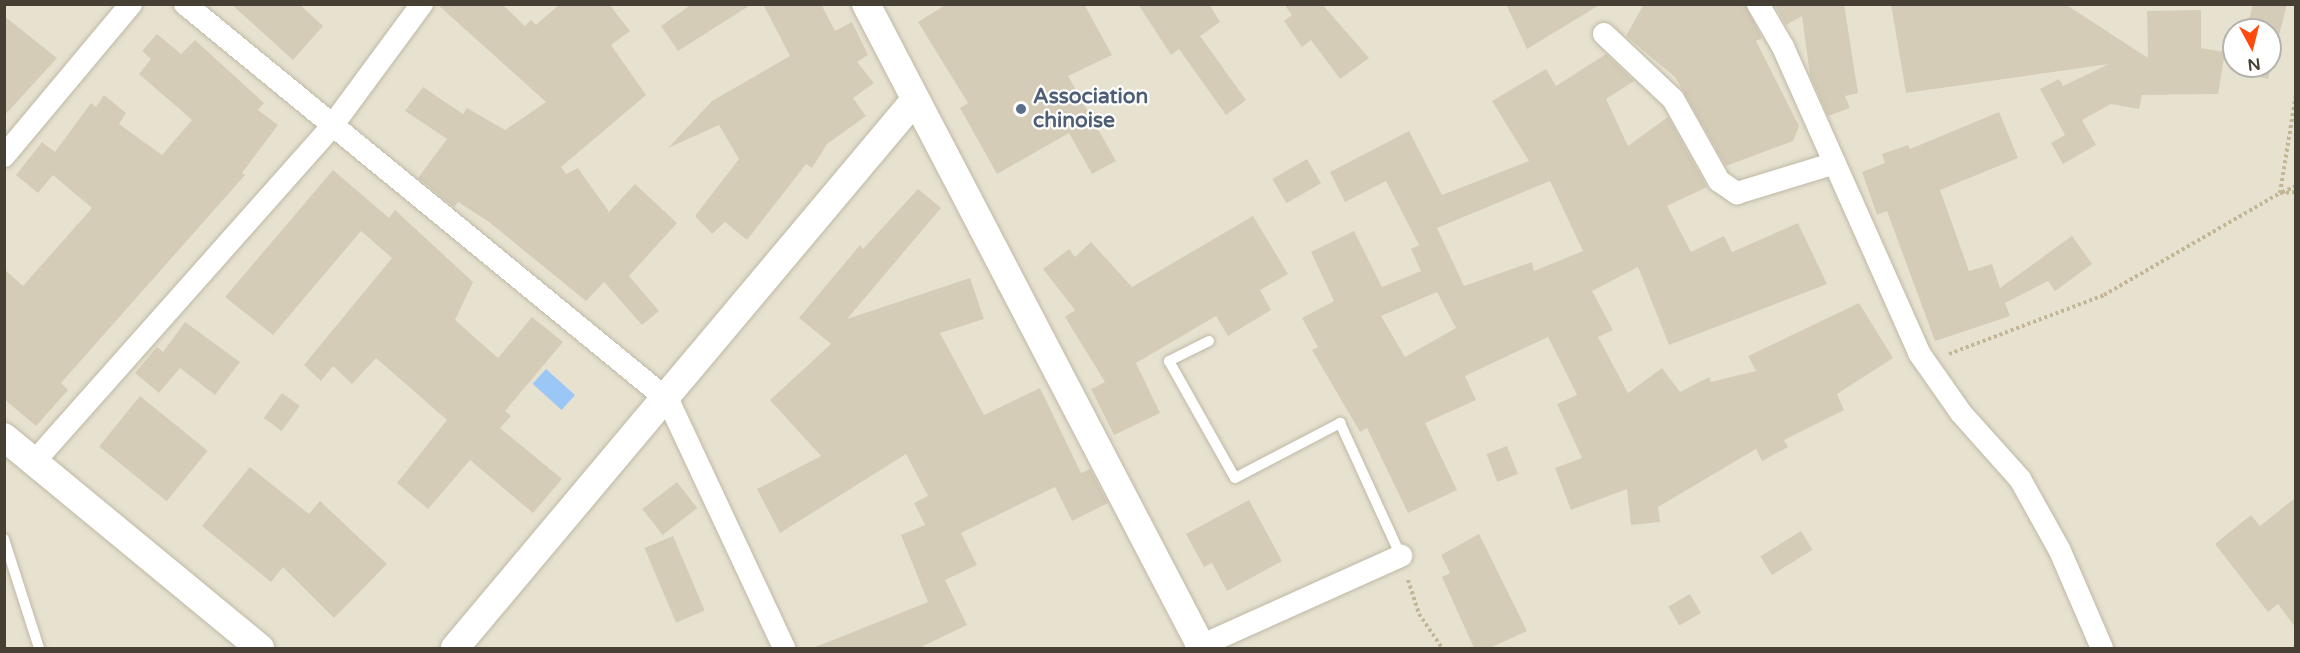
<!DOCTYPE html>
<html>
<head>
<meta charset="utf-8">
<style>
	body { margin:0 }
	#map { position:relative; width:2300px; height:653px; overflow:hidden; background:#f3f0e3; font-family:"Varela Round",sans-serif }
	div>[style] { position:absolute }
	.residential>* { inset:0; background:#e7e2d0 }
	.water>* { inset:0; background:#9ac7f5; transform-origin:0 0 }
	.building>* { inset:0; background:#d5ccb7; transform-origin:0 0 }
	.path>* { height:4px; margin-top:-2px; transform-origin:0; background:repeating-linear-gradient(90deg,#c2b695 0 3px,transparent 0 6px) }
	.roads { filter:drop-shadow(0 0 2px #bfb8a5) drop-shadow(0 0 2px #bfb8a5) }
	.service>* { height:10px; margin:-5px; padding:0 5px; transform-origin:5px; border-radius:5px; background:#fff }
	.minor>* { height:22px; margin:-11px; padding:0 11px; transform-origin:11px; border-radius:11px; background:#fff }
	.tertiary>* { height:28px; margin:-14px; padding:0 14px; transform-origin:14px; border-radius:14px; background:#fff }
	.dots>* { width:16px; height:16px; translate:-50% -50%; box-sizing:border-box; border:3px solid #fff; border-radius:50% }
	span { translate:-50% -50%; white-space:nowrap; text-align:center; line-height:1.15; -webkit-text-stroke:4.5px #fff; paint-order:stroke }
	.service-label { font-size:21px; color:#4e5e75; font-weight:700 }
	.left { translate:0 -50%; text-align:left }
	.frame { position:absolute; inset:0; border:6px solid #454033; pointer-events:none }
	.north { position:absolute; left:2222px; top:18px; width:60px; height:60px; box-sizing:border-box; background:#fff; border:2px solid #b5b3ad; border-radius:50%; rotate:173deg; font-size:16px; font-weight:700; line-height:24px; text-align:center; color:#454033 }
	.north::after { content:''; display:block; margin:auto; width:21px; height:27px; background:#ff4a0e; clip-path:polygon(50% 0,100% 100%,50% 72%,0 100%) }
</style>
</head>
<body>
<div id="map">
	<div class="residential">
		<i style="clip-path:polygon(evenodd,5px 5px,2295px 5px,2295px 648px,5px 648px,5px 5px,2234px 30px,2270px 30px,2270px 66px,2234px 66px,2234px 30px)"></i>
	</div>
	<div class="water">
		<i style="left:546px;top:369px;width:39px;height:20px;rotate:42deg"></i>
	</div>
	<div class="building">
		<i style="clip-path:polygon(231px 4px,299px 4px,323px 26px,293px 60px)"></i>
		<i style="clip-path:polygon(437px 4px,502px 4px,525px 26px,531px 20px,536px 25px,560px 4px,609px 4px,630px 31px,611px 45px,646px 95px,561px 167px,566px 174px,578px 168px,609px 212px,635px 184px,677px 223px,629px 276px,659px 311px,642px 325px,604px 282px,586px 301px,489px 222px,458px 202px,454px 207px,418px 178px,447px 139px,405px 111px,423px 87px,463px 114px,467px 108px,505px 130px,546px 102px)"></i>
		<i style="clip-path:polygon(692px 4px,752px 4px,678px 51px,661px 26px)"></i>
		<i style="clip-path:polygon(763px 4px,821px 4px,835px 31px,852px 22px,868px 55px,857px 62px,874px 83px,853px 98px,866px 116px,827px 144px,812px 168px,806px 164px,747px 240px,725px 222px,712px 234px,695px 216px,739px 159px,719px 125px,668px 148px,712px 101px,790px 56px)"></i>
		<i style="clip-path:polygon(947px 4px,1084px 4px,1112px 55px,1068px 76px,1116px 161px,1092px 174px,1069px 133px,997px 174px,960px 108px,968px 103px,918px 22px)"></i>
		<i style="clip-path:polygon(1138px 4px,1209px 4px,1220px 22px,1200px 36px,1246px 100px,1226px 115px,1179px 49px,1171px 55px)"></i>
		<i style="clip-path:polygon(1284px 4px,1322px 4px,1369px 58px,1340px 79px,1311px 40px,1302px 47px,1284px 21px,1292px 15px)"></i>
		<i style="clip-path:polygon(1506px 4px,1601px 4px,1527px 49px)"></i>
		<i style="clip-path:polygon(1644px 4px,1745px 4px,1762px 38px,1756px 41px,1799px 126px,1793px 141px,1726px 166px,1675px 77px,1626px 36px)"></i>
		<i style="clip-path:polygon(1774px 4px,1844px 4px,1858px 93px,1845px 96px,1850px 108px,1828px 116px,1810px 75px,1802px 16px,1786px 25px)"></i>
		<i style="clip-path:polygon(1891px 4px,2065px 4px,2148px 58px,2147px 11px,2201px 10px,2201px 48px,2225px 52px,2218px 94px,2142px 95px,2139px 109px,2111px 104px,2082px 120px,2096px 145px,2063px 164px,2051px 143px,2065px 135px,2040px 89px,2059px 79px,2063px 86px,2109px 64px,1906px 93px)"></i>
		<i style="clip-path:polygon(2253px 4px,2287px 4px,2268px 79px,2236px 71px,2237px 66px,2270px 66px,2270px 30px,2246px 30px)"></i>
		<i style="clip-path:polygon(4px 16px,57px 58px,4px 116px)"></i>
		<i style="clip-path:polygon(157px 34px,181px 54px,195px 40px,264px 103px,258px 110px,278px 125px,242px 173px,245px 175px,61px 383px,68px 390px,36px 426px,4px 399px,4px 269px,23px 286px,92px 208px,53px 175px,38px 193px,16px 175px,42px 142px,55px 152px,91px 103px,96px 107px,104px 95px,126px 113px,119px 124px,162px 155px,192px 120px,139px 74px,151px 59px,142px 51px)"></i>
		<i style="clip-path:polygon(evenodd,1606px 54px,1634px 81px,1606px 99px,1628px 146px,1668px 117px,1707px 187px,1667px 206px,1691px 252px,1724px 236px,1732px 252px,1798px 223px,1827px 284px,1669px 345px,1638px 267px,1592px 291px,1613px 330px,1598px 337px,1628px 393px,1662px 368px,1680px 392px,1709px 377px,1711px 382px,1756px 371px,1748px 356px,1859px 303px,1893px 358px,1837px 394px,1844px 410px,1784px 440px,1788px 447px,1762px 461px,1756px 449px,1658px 507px,1660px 522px,1631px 525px,1627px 489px,1571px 510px,1555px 468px,1582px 458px,1557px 404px,1577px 395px,1548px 337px,1465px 376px,1476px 400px,1425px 423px,1457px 490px,1408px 513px,1367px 428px,1360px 432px,1312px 350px,1318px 347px,1302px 318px,1334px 301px,1311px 252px,1354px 231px,1382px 287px,1421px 271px,1411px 249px,1419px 245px,1386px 181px,1345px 202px,1330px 172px,1409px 131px,1442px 195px,1529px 161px,1492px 101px,1546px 69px,1556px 86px,1606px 54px,1550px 181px,1583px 251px,1534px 271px,1532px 262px,1464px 286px,1437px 228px,1550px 181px,1606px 54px,1437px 292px,1456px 328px,1405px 357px,1381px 316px,1437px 292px)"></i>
		<i style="clip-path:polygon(1999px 112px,2018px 158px,1940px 190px,1969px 271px,1992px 264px,2000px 288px,2072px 236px,2092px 264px,2055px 291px,2048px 281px,2005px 303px,2010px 316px,1935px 341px,1887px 211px,1877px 215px,1862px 172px,1885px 163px,1882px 154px,1908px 145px,1910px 149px)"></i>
		<i style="left:1307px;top:159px;width:28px;height:40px;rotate:60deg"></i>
		<i style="clip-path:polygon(333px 170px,389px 218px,395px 210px,473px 282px,455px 320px,498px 358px,532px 317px,563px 342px,505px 411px,511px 416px,500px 428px,562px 479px,533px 513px,470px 460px,428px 509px,397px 483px,447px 420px,376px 358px,352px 384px,333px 366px,321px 381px,304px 365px,392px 258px,361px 231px,273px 335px,225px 297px)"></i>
		<i style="clip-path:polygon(918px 189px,941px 208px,847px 319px,970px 278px,984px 319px,940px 333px,984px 415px,1040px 388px,1081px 473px,1090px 469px,1108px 503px,1072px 521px,1055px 487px,961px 533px,977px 565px,945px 580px,967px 625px,919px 648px,813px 648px,928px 602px,901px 535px,925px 525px,914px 503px,928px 496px,906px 454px,780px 533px,757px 489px,821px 456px,770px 400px,831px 344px,799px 318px,860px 245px,863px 249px)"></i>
		<i style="clip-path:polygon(1253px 216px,1288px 274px,1260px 290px,1271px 310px,1228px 336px,1216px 316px,1136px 363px,1160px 413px,1114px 435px,1091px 389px,1105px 382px,1065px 317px,1075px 310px,1043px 269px,1069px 249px,1075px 257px,1091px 242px,1132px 287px)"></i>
		<i style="clip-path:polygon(185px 322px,240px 362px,215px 395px,180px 368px,159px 393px,135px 373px,157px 347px,163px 352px)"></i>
		<i style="left:282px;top:393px;width:22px;height:31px;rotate:36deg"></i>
		<i style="left:140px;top:396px;width:87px;height:65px;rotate:39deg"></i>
		<i style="left:1507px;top:446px;width:30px;height:22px;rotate:69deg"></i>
		<i style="clip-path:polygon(250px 467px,309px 514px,320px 501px,387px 564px,334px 618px,283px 567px,271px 582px,202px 526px)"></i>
		<i style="left:677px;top:482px;width:33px;height:44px;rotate:52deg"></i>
		<i style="clip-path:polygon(2295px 498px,2295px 627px,2278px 604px,2268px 612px,2215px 544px,2251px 515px,2260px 526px)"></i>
		<i style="clip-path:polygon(1249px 500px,1282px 561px,1227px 591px,1212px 563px,1204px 567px,1186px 534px)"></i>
		<i style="left:1801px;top:531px;width:22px;height:48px;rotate:58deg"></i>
		<i style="clip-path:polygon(1479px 534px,1527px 631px,1490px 648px,1474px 648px,1442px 577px,1450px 573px,1441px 555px)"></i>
		<i style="left:673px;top:536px;width:81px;height:31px;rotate:67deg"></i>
		<i style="left:1690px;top:594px;width:22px;height:25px;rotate:60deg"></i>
	</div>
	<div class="path">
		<i style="left:2296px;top:186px;width:17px;rotate:156deg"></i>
		<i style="left:2280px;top:193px;width:16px;rotate:-4deg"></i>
		<i style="left:1949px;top:354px;width:166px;rotate:-20.8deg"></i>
		<i style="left:2104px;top:295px;width:203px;rotate:-30.1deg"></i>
		<i style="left:2280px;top:193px;width:100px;rotate:-80.8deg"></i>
		<i style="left:1408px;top:580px;width:36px;rotate:72deg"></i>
		<i style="left:1419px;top:614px;width:41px;rotate:55.9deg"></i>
	</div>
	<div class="roads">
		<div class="service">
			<i style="left:1209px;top:341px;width:45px;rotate:153.4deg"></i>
			<i style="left:1169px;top:361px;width:134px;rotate:60.6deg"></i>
			<i style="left:1235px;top:478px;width:119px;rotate:-27.6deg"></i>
			<i style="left:1340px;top:423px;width:146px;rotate:65.4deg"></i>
			<i style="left:4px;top:539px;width:114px;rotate:72.2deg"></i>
		</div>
		<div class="minor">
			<i style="left:185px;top:4px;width:625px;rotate:39.35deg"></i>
			<i style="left:668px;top:400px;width:274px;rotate:64.9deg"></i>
			<i style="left:1758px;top:4px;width:50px;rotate:59.8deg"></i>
			<i style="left:1783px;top:47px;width:335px;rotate:66deg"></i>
			<i style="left:1919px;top:353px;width:73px;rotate:55deg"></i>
			<i style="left:1961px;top:413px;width:89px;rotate:48.2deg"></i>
			<i style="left:2020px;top:479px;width:82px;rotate:60.9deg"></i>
			<i style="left:2060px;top:551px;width:106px;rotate:66.6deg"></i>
			<i style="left:1604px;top:34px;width:95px;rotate:43.3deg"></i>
			<i style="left:1673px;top:99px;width:94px;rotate:60.7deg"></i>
			<i style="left:1719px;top:181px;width:22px;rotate:34deg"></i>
			<i style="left:1737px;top:193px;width:102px;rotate:-17deg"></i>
			<i style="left:4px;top:156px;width:198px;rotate:-50.1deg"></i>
			<i style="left:34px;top:462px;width:449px;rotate:-48.4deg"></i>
			<i style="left:332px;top:126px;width:152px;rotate:-53.6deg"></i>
			<i style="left:1196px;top:648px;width:225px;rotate:-24.2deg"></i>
		</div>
		<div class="tertiary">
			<i style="left:866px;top:4px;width:726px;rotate:62.45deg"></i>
			<i style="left:4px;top:437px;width:332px;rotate:39.5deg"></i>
			<i style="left:455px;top:648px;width:715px;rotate:-49.99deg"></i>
		</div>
	</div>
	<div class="dots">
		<i style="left:1021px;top:109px;background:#5c6f8a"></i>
	</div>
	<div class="service-label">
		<span class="left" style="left:1033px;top:109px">Association<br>chinoise</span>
	</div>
	<div class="frame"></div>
	<div class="north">N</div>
</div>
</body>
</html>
